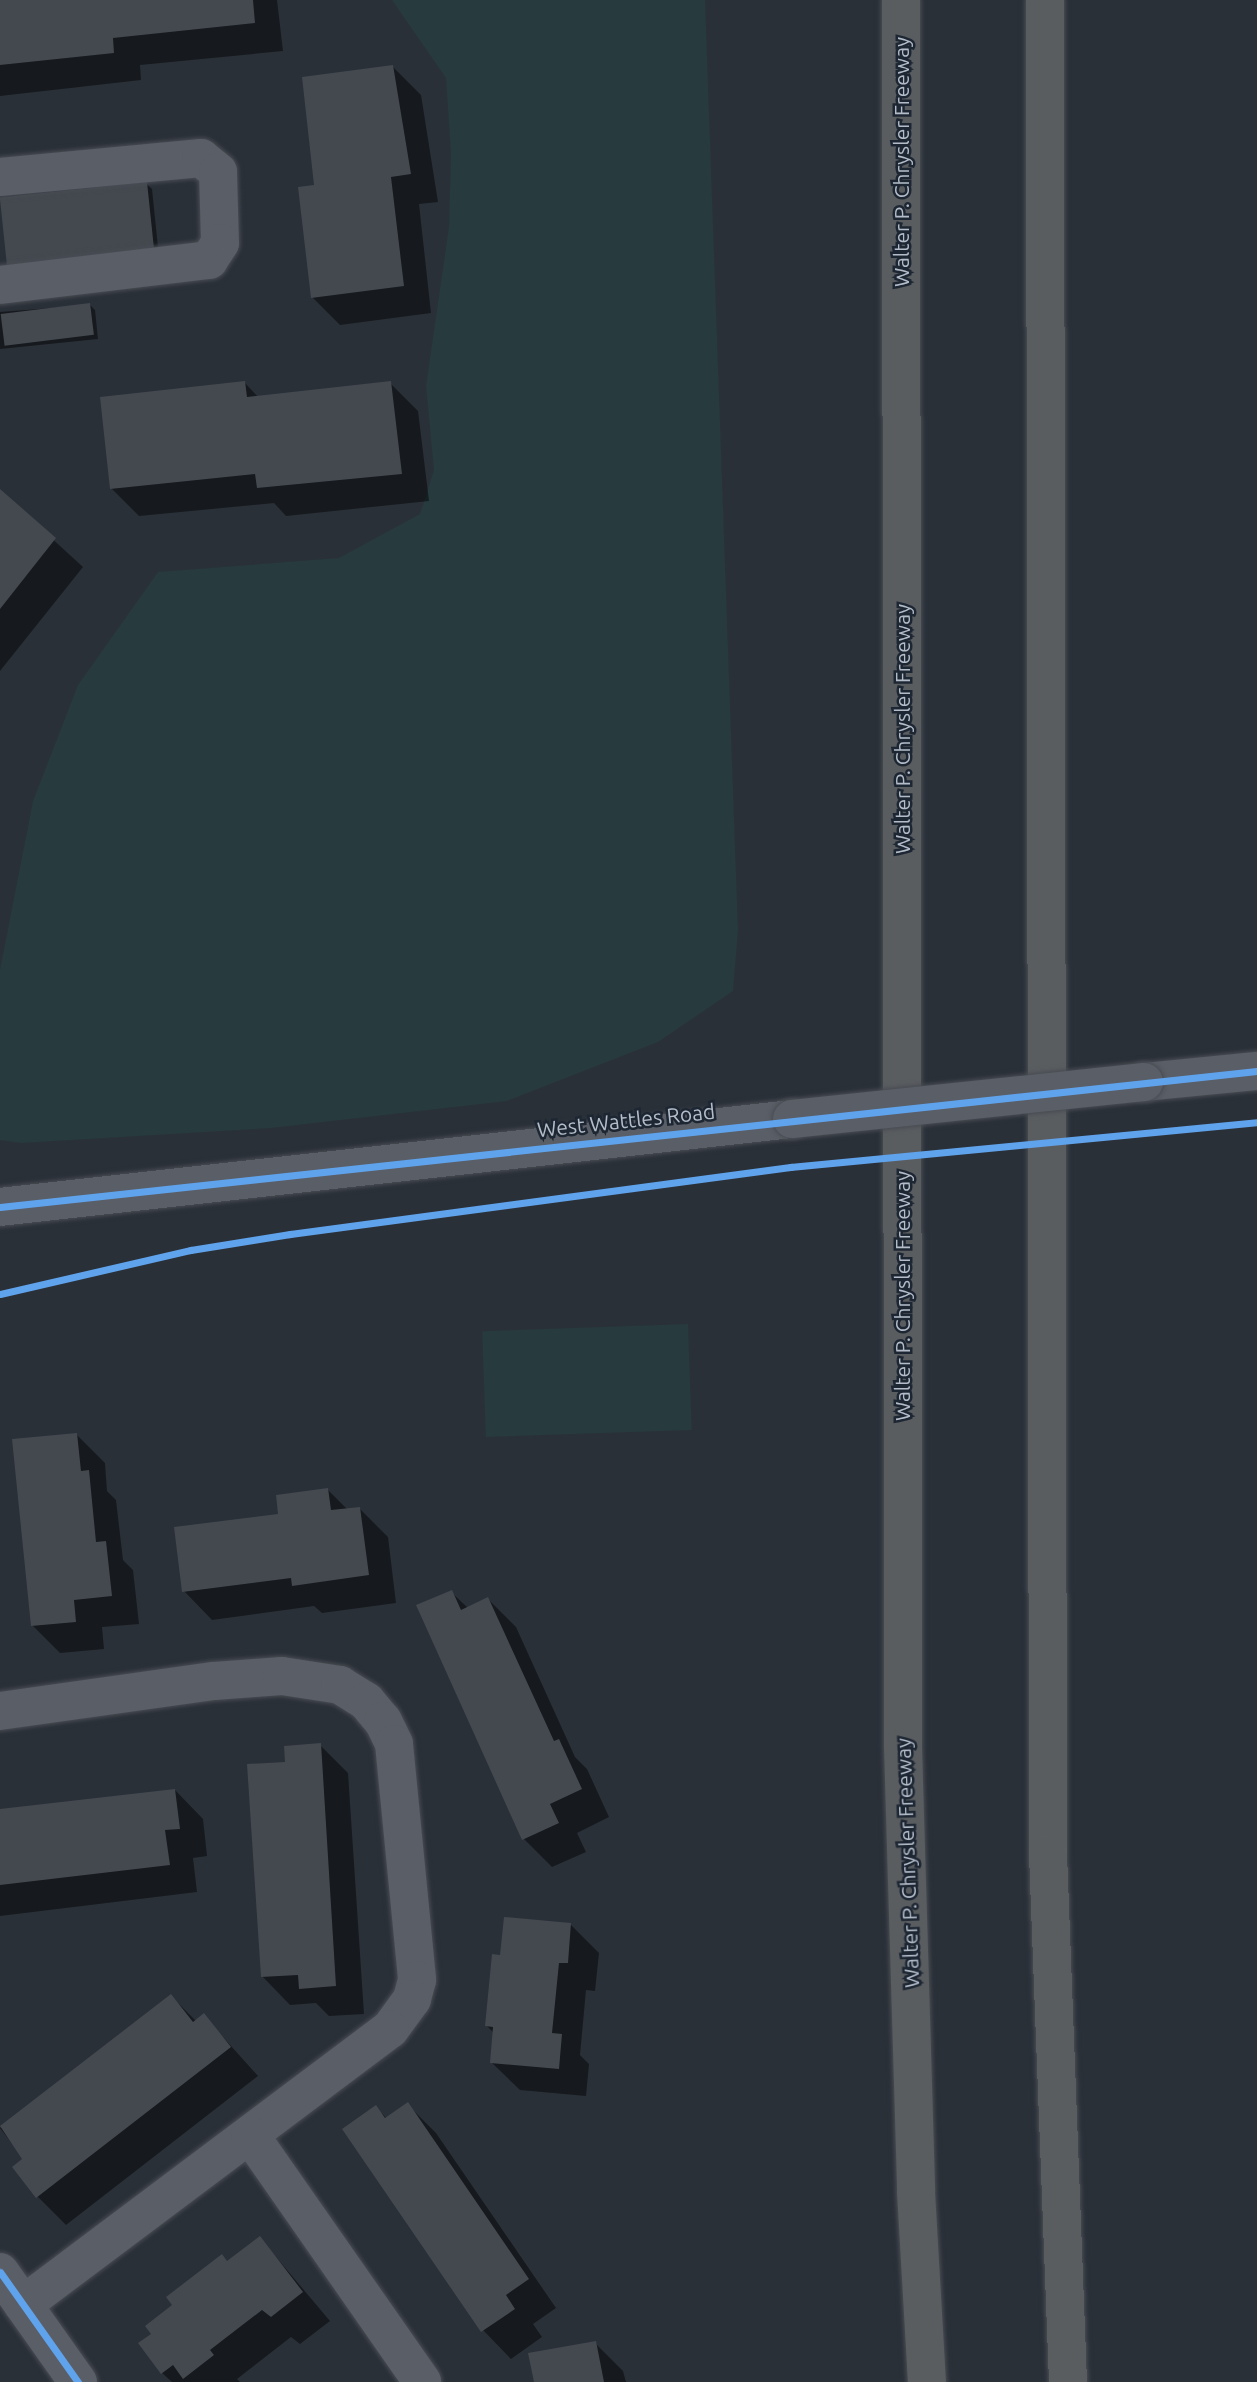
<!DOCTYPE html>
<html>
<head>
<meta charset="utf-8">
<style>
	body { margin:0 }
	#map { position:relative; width:1257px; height:2382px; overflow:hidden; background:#2a3038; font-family:Ubuntu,sans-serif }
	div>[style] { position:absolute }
	.green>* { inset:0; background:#273a3e; transform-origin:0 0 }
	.shadow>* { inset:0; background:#0007 }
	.building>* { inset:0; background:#444950; transform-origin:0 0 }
	.roads { filter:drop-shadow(0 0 2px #484c53) drop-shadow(0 0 2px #484c53) }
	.minor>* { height:38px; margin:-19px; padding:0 19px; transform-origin:19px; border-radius:19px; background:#5a5e66 }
	.highway>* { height:38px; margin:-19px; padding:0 19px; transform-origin:19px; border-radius:19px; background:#5a5d60 }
	.bridges { filter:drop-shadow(0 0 2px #484c53) drop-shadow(0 0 2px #484c53) }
	.minor-bridge>* { height:38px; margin:-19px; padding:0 19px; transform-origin:19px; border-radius:19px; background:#5a5e66 }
	.cycleway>* { height:7px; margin:-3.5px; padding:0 3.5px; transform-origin:3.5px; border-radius:3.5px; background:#60a3ed }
	span { translate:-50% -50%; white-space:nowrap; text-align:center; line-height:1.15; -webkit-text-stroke:5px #1d2633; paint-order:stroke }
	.street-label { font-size:21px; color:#b4bcc9 }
</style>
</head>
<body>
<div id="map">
	<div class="green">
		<i style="clip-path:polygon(392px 0,705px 0,738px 930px,733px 991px,658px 1042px,507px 1101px,271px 1128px,21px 1143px,0 1140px,0 970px,33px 801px,78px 685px,158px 572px,339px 558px,420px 514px,434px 470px,426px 386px,449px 227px,451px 153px,446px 78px)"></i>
		<i style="left:688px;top:1324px;width:106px;height:206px;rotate:88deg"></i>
	</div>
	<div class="shadow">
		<i style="clip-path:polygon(0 0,277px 0,283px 51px,140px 65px,141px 80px,0 96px)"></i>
		<i style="clip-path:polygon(393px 67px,421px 95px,438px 202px,419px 204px,431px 313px,340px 325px,312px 297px,316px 186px)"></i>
		<i style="clip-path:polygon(147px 184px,152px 189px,159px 257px,0 199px)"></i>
		<i style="clip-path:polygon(90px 305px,95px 310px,98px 339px,0 349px,0 312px)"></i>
		<i style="clip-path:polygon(245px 383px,259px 398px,390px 383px,418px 411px,429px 501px,286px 516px,274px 503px,139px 516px,111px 488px)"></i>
		<i style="clip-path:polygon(0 491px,83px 567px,0 671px)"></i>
		<i style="clip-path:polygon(77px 1435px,105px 1463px,107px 1491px,116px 1500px,123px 1560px,133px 1570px,139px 1624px,102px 1627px,104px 1649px,60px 1653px,32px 1625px)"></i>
		<i style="clip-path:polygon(328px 1490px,348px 1510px,359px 1508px,388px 1537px,396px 1603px,322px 1613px,314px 1606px,212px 1620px,184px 1591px,280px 1515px)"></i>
		<i style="clip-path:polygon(451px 1592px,468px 1608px,488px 1599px,516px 1627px,575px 1757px,587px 1769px,609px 1817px,577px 1833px,586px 1852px,552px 1867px,524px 1839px)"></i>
		<i style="clip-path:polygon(320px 1745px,348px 1773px,364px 2014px,329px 2016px,316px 2003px,290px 2005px,262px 1976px,287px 1763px)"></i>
		<i style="clip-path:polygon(175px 1790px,203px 1819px,207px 1856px,193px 1858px,197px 1892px,0 1916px,0 1811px)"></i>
		<i style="clip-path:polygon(571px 1925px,599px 1953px,595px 1991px,586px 1990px,580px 2055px,589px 2064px,586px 2096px,520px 2090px,491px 2062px,494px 2033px,487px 2026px)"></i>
		<i style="clip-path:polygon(171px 1996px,197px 2022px,204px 2016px,258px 2076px,66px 2225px,38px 2197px,24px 2159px,0 2128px)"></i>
		<i style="clip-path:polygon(408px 2105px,436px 2133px,556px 2308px,533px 2324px,542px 2337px,511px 2359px,483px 2330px,376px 2107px,387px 2119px)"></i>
		<i style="clip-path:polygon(260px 2238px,330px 2321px,300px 2344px,291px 2337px,237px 2379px,240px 2382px,172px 2382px,162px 2373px,154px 2334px)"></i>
		<i style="clip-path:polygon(595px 2343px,623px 2371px,626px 2382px,536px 2382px)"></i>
	</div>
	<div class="building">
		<i style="clip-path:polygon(0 0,253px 0,255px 23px,113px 38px,114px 53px,0 65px)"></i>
		<i style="clip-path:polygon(393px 65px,411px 174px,391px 177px,404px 286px,311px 298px,298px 187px,314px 185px,302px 77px)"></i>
		<i style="left:147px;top:182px;width:71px;height:148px;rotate:84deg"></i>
		<i style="left:90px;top:303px;width:32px;height:90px;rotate:83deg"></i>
		<i style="clip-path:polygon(245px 381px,247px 397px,391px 381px,402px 474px,257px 488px,255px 474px,110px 489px,100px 397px)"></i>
		<i style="clip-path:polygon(0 489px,56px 538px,0 609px)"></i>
		<i style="clip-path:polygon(77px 1433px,81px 1471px,89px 1470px,96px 1542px,106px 1541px,112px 1596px,74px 1600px,76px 1622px,31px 1626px,12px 1439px)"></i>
		<i style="clip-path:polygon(328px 1488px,331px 1510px,360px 1507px,369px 1575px,292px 1586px,291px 1578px,182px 1592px,174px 1527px,278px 1514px,276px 1495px)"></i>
		<i style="clip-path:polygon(452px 1590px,461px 1610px,488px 1597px,554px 1741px,559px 1739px,582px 1789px,550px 1804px,559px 1823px,522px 1840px,416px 1605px)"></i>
		<i style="clip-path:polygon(321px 1743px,336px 1986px,299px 1989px,298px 1975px,261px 1977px,247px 1764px,285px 1762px,284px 1746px)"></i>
		<i style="clip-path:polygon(175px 1789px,180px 1829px,165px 1830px,170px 1865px,0 1885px,0 1809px)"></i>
		<i style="clip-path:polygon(504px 1917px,571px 1923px,568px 1963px,559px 1963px,552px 2033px,562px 2034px,559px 2069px,490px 2063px,493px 2027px,485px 2026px,492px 1954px,500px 1955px)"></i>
		<i style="clip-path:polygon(171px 1994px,193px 2022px,204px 2013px,231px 2047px,36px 2198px,12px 2167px,22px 2159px,0 2126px)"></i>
		<i style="clip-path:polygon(408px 2102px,529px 2279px,506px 2295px,515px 2309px,481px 2332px,342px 2129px,376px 2105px,385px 2118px)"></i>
		<i style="clip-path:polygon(260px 2236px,303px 2292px,271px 2317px,262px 2310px,210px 2350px,214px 2355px,183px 2379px,173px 2365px,161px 2374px,138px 2343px,151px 2334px,145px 2326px,172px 2305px,166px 2297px,222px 2254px,227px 2261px)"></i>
		<i style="clip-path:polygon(596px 2341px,604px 2382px,534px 2382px,528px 2353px)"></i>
	</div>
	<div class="roads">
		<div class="minor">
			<i style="left:0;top:177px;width:202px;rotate:-5.4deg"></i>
			<i style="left:201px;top:158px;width:22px;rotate:39deg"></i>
			<i style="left:218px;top:172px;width:71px;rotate:88.4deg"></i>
			<i style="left:220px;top:243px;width:20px;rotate:123deg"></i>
			<i style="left:209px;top:260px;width:210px;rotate:173.2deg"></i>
			<i style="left:1144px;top:1082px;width:114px;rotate:-5.6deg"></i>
			<i style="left:0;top:1207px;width:797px;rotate:-6.34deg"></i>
			<i style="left:0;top:1711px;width:216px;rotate:-8deg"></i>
			<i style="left:214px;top:1681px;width:68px;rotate:-4.2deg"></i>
			<i style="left:282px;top:1676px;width:59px;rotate:8.8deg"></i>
			<i style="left:340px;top:1685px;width:31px;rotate:32deg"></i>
			<i style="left:366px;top:1701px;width:26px;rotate:50deg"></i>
			<i style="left:383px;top:1721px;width:25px;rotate:64deg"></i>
			<i style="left:394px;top:1744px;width:237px;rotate:84.4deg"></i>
			<i style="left:417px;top:1980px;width:20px;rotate:105deg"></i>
			<i style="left:412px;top:1999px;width:37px;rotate:126deg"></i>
			<i style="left:390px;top:2029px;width:459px;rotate:143.1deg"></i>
			<i style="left:250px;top:2135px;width:301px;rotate:55.1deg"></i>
			<i style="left:0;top:2272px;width:135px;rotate:54.7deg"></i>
		</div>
		<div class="highway">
			<i style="left:901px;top:0;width:1747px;rotate:89.93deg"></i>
			<i style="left:903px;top:1747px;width:445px;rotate:88.3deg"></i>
			<i style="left:916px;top:2192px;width:190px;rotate:86.7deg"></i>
			<i style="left:1045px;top:0;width:1854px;rotate:89.91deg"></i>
			<i style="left:1048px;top:1854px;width:528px;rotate:87.83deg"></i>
		</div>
	</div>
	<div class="bridges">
		<div class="minor-bridge">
			<i style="left:792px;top:1119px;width:354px;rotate:-6deg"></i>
		</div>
	</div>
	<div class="cycleway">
		<i style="left:0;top:1207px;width:1264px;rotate:-6.18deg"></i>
		<i style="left:0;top:1294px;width:196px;rotate:-13deg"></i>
		<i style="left:191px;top:1250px;width:100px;rotate:-9.2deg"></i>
		<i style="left:290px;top:1234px;width:505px;rotate:-7.62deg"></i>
		<i style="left:791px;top:1167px;width:468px;rotate:-5.5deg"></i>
		<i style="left:0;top:2272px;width:135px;rotate:54.7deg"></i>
	</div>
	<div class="street-label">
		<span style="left:901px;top:162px;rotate:-90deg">Walter P. Chrysler Freeway</span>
		<span style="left:902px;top:729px;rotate:-90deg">Walter P. Chrysler Freeway</span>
		<span style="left:626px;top:1120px;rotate:-6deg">West Wattles Road</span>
		<span style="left:902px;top:1296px;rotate:-90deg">Walter P. Chrysler Freeway</span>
		<span style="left:907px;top:1863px;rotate:-92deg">Walter P. Chrysler Freeway</span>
	</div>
</div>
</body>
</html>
